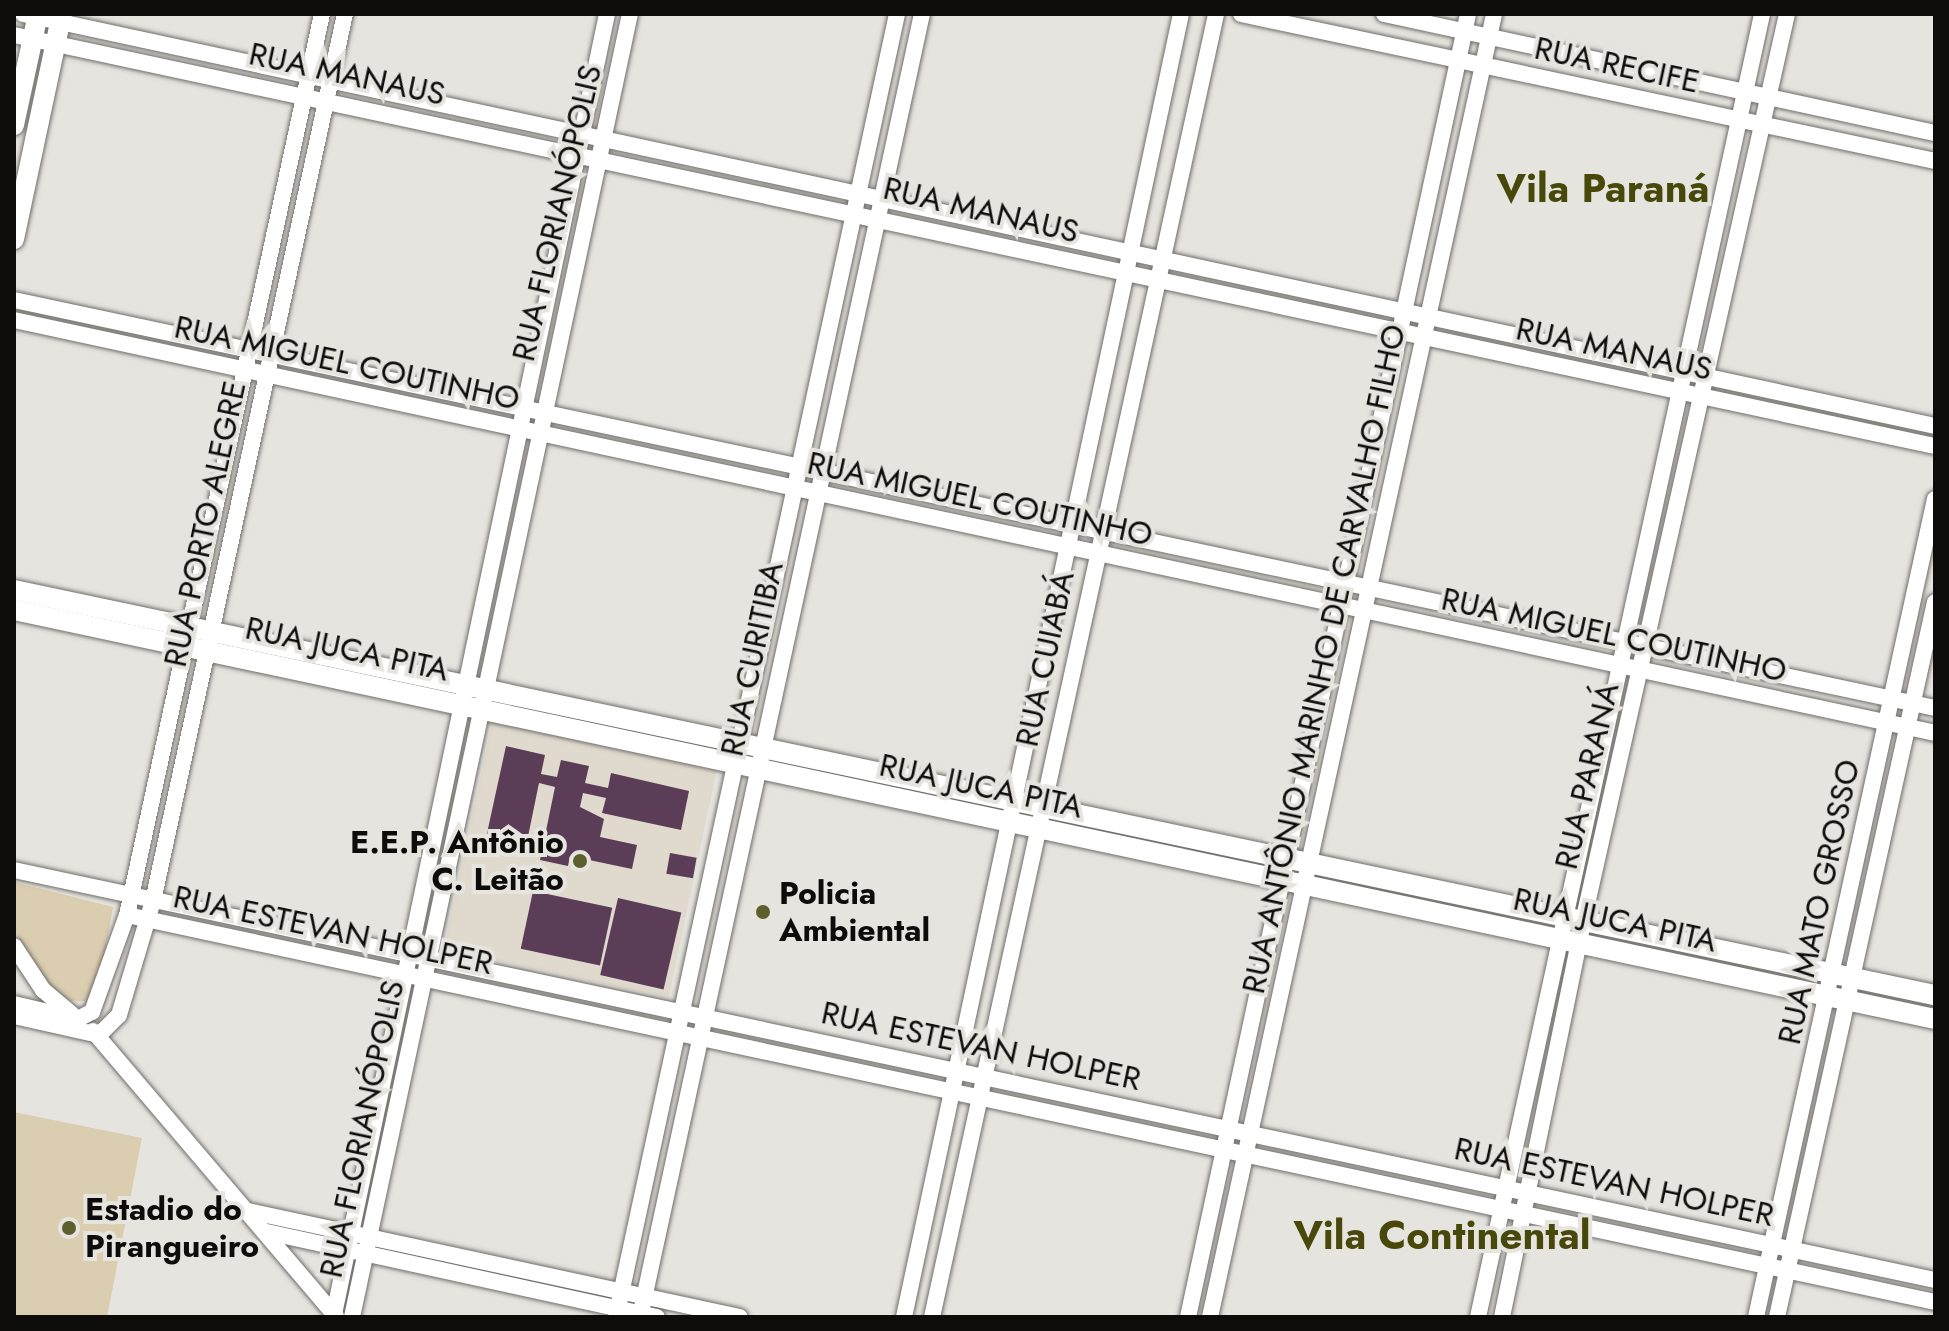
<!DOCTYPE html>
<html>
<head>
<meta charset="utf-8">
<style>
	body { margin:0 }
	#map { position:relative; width:1949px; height:1331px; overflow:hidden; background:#e6e4df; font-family:Jost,sans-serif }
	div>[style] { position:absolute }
	.built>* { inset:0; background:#e0dace; transform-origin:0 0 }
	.green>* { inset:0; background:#dbcdb0 }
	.building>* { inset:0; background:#5b3d57; transform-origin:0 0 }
	.roads { filter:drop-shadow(0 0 2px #706e6a) drop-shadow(0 0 2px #706e6a) }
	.minor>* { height:16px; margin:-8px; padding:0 8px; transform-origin:8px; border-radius:8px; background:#fff }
	.tertiary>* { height:20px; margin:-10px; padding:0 10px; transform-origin:10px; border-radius:10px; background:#fff }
	.dots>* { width:22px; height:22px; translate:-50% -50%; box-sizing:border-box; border:4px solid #e6e4df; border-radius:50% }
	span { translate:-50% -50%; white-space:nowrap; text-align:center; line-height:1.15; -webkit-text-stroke:8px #e6e4df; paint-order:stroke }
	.street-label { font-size:32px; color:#0d0c0a }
	.poi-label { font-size:32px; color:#0d0c0a; font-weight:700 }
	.right { translate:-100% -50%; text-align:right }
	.left { translate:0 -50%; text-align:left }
	.district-label { font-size:40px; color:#474809; font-weight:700 }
	.frame { position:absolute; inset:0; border:16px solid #0d0c0a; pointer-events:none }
</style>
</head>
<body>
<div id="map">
	<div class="built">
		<i style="left:492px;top:722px;width:230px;height:233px;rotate:12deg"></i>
	</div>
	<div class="green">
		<i style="clip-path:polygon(14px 882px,113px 907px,96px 1002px,59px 1000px,14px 931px)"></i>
		<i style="clip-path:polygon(14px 1112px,142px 1138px,107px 1317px,14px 1317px)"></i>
	</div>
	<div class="building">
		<i style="clip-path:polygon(506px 746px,545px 755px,541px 774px,557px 777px,561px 760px,589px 766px,585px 783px,608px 788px,611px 773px,689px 791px,681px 830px,602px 813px,606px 798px,583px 793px,580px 807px,604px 819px,600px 837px,637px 845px,632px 869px,570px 856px,568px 866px,540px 860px,555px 787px,539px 783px,524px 856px,484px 847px)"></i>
		<i style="left:670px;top:853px;width:27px;height:21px;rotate:10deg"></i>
		<i style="left:533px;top:891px;width:81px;height:59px;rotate:12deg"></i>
		<i style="left:618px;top:898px;width:65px;height:79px;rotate:13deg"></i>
	</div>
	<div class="roads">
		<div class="minor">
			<i style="left:23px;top:14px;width:1956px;rotate:12.16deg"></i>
			<i style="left:1241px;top:14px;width:709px;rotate:11.96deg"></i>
			<i style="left:1384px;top:14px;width:564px;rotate:12.19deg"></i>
			<i style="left:14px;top:35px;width:1964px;rotate:12.08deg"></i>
			<i style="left:14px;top:300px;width:1964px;rotate:11.99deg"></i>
			<i style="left:14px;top:320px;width:1965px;rotate:12.13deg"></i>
			<i style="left:14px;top:870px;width:1964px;rotate:12.05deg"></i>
			<i style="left:127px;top:915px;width:1849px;rotate:12.08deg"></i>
			<i style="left:14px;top:946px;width:53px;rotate:56.6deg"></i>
			<i style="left:43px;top:990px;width:38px;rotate:40deg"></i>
			<i style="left:14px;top:1004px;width:66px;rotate:13.2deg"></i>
			<i style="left:78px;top:1019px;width:16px;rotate:-27deg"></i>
			<i style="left:92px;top:1012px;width:103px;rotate:-70.2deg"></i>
			<i style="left:127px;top:915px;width:922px;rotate:-77.79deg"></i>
			<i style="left:14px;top:1016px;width:87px;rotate:12.6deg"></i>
			<i style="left:99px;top:1035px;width:28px;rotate:-45deg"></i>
			<i style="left:119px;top:1015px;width:119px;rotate:-73.4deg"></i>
			<i style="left:153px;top:901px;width:908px;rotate:-77.79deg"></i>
			<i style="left:93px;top:1031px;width:375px;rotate:49.6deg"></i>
			<i style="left:248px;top:1211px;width:503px;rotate:12.16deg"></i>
			<i style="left:267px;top:1232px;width:399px;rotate:12.3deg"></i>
			<i style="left:334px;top:1314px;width:1328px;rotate:-78.14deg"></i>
			<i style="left:352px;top:1317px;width:1332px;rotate:-77.96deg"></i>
			<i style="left:616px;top:1317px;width:1333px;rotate:-77.83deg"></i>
			<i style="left:640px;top:1317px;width:1333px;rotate:-77.79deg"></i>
			<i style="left:904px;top:1317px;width:1332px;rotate:-78deg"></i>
			<i style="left:932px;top:1317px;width:1334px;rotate:-77.7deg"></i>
			<i style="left:1188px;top:1317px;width:1333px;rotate:-77.87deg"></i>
			<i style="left:1210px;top:1317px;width:1334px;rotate:-77.7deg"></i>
			<i style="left:1478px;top:1317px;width:1334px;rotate:-77.7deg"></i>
			<i style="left:1502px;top:1317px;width:403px;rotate:-78.4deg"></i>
			<i style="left:1583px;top:922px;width:931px;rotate:-77.34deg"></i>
			<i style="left:1756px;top:1317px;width:837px;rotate:-77.66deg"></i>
			<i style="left:1777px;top:1317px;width:732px;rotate:-77.54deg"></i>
		</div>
		<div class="tertiary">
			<i style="left:14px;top:125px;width:114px;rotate:-77.8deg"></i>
			<i style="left:14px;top:239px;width:230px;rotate:-78deg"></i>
			<i style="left:14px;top:590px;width:1963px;rotate:11.91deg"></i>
			<i style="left:14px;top:610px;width:1964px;rotate:12.02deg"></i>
		</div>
	</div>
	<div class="dots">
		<i style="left:580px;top:861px;background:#5d5f2c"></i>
		<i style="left:763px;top:912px;background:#5d5f2c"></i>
		<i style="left:69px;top:1228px;background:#5d5f2c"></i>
	</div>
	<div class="street-label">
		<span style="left:1617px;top:65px;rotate:12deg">RUA RECIFE</span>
		<span style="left:347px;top:74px;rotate:12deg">RUA MANAUS</span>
		<span style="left:981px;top:210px;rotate:13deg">RUA MANAUS</span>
		<span style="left:557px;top:213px;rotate:-77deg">RUA FLORIANÓPOLIS</span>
		<span style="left:1614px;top:349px;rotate:12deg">RUA MANAUS</span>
		<span style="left:347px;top:363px;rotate:12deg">RUA MIGUEL COUTINHO</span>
		<span style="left:980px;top:499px;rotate:12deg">RUA MIGUEL COUTINHO</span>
		<span style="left:205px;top:524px;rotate:-78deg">RUA PORTO ALEGRE</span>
		<span style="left:1614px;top:635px;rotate:12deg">RUA MIGUEL COUTINHO</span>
		<span style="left:347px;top:649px;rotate:12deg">RUA JUCA PITA</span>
		<span style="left:752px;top:659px;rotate:-78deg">RUA CURITIBA</span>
		<span style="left:1045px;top:659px;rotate:-78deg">RUA CUIABÁ</span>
		<span style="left:1324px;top:659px;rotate:-78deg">RUA ANTÔNIO MARINHO DE CARVALHO FILHO</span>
		<span style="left:1587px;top:776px;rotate:-77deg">RUA PARANÁ</span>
		<span style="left:981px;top:786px;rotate:12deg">RUA JUCA PITA</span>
		<span style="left:1819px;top:902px;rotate:-78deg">RUA MATO GROSSO</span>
		<span style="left:1615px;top:920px;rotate:12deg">RUA JUCA PITA</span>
		<span style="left:333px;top:930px;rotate:12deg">RUA ESTEVAN HOLPER</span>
		<span style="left:981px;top:1046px;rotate:12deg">RUA ESTEVAN HOLPER</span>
		<span style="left:362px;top:1129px;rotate:-78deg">RUA FLORIANÓPOLIS</span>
		<span style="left:1614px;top:1182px;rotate:12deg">RUA ESTEVAN HOLPER</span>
	</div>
	<div class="poi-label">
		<span class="right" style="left:564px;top:861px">E.E.P. Antônio<br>C. Leitão</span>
		<span class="left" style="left:779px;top:912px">Policia<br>Ambiental</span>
		<span class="left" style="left:85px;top:1228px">Estadio do<br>Pirangueiro</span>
	</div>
	<div class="district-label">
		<span style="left:1603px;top:188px">Vila Paraná</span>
		<span style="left:1442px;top:1235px">Vila Continental</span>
	</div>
	<div class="frame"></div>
</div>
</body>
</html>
